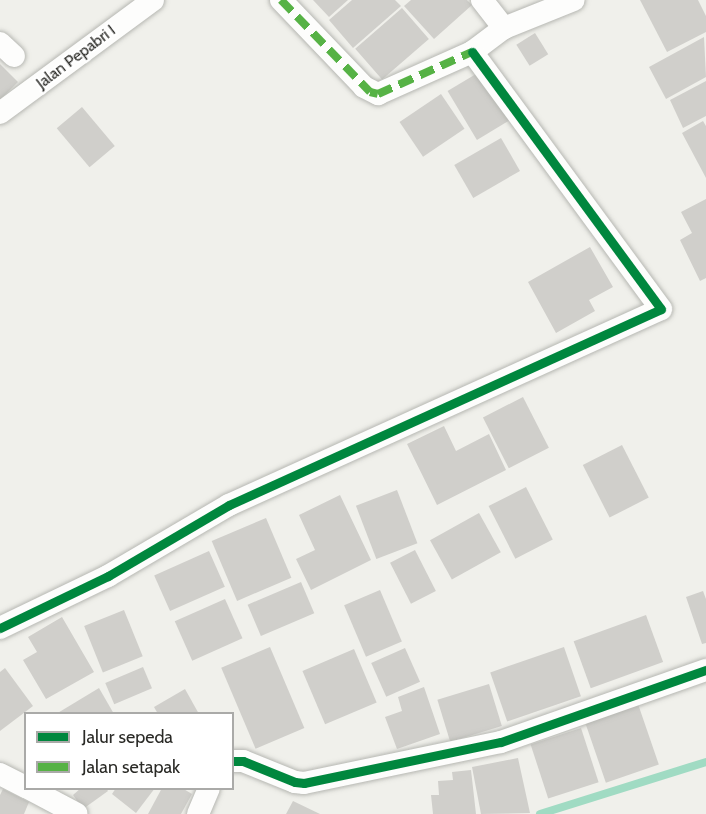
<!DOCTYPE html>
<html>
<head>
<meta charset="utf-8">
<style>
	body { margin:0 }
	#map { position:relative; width:706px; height:814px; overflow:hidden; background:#f0f0eb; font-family:Cabin,sans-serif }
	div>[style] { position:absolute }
	.stream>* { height:8px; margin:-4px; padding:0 4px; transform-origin:4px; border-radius:4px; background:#a0dbc3 }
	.building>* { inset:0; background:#d0cfcb; transform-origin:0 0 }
	.roads { filter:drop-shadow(0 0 2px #b6b7b2) drop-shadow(0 0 2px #b6b7b2) }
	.minor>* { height:22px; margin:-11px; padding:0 11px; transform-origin:11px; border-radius:11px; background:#fdfdfc }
	.quiet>* { height:8px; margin-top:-4px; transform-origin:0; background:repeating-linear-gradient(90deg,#56b245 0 15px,transparent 0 23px) }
	.cycleway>* { height:9px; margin:-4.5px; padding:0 4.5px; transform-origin:4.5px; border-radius:4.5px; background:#00873e }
	span { translate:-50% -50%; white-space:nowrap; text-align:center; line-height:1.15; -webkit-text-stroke:4.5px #fff; paint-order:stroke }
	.street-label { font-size:16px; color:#2a2a26 }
	.legend { position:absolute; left:24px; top:712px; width:210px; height:78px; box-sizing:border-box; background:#fff; border:2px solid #aaaaa8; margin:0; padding:8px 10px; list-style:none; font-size:18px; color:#2a2a26 }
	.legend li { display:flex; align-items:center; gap:12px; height:30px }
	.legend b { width:30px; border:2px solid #aaaaa8 }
</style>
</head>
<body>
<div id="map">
	<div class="stream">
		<i style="left:540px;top:814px;width:174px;rotate:-17.4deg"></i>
	</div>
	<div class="building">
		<i style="clip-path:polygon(313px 0,348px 0,329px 17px)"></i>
		<i style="clip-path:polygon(352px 0,395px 0,401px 6px,353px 48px,329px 20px)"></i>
		<i style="clip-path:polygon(411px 0,467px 0,472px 5px,434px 39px,404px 6px)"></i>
		<i style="clip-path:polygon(640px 0,698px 0,706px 16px,706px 32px,667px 52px)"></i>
		<i style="left:402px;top:8px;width:41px;height:62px;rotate:49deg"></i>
		<i style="left:535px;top:33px;width:25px;height:22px;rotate:58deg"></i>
		<i style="clip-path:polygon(704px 37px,706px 77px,666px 99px,649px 67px)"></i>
		<i style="clip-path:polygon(0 64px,18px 82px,0 100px)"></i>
		<i style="left:481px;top:71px;width:57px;height:39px;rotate:59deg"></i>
		<i style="clip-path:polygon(706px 81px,706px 116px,683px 128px,670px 100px)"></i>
		<i style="left:441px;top:94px;width:42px;height:50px;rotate:56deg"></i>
		<i style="left:82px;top:107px;width:51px;height:33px;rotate:50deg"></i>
		<i style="clip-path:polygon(703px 121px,706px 126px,706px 178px,682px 133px)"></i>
		<i style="left:501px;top:138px;width:38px;height:54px;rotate:60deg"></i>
		<i style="clip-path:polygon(706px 199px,706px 278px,700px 281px,680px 240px,692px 233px,681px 212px)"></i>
		<i style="clip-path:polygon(590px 247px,613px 287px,589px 300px,595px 311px,556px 333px,528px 282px)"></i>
		<i style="left:523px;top:397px;width:57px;height:45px;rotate:63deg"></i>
		<i style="clip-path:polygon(444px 426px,456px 451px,489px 434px,506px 470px,437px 505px,407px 444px)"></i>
		<i style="left:622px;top:445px;width:59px;height:44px;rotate:63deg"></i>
		<i style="left:526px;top:487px;width:59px;height:42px;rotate:63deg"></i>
		<i style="left:397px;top:490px;width:57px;height:44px;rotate:69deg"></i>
		<i style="clip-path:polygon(340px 495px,371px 560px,311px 590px,296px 559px,315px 550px,299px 515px)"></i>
		<i style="left:479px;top:513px;width:45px;height:56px;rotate:61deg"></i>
		<i style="left:266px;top:518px;width:65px;height:59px;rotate:67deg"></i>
		<i style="left:415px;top:550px;width:46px;height:28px;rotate:63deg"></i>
		<i style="left:209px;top:551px;width:39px;height:60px;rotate:66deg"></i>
		<i style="left:301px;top:582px;width:34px;height:58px;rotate:67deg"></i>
		<i style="left:380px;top:590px;width:56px;height:39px;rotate:67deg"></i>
		<i style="clip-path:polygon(703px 591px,706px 599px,706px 643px,702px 644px,686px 597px)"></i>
		<i style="left:225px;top:599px;width:43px;height:55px;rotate:66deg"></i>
		<i style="left:124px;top:610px;width:50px;height:43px;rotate:68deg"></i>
		<i style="left:646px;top:615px;width:50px;height:77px;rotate:70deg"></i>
		<i style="clip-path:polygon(62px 617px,94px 672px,46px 699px,23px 660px,37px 652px,28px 637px)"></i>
		<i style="left:270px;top:647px;width:88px;height:53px;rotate:67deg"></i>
		<i style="left:564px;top:647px;width:52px;height:78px;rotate:71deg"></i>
		<i style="left:405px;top:648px;width:37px;height:37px;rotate:66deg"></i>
		<i style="left:354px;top:649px;width:58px;height:56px;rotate:67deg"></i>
		<i style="left:143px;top:667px;width:23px;height:41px;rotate:67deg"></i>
		<i style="clip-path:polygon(5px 668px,33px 706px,0 731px,0 672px)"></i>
		<i style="left:489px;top:684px;width:44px;height:54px;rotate:73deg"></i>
		<i style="clip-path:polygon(424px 687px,440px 734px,397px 749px,385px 717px,402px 711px,398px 697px)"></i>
		<i style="clip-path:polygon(99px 688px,114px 714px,56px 714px)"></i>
		<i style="clip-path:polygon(185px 689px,199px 714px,158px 714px,154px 707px)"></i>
		<i style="left:638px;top:704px;width:64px;height:56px;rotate:71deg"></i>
		<i style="left:581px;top:728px;width:57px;height:53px;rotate:72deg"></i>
		<i style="clip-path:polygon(518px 758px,530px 813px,481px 814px,472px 767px)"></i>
		<i style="clip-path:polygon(471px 770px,476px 814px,433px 814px,431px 795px,439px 795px,438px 781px,453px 780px,452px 772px)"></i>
		<i style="clip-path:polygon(81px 788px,106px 788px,108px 791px,83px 809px,73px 795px)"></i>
		<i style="clip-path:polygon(116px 788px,155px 788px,136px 813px,112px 794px)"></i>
		<i style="clip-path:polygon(162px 788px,182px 788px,192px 794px,181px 814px,148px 814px)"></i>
		<i style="clip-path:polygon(3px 789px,29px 802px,24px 814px,0 814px,0 795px)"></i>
		<i style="clip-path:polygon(293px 801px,320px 814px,286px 814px)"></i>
	</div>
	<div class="roads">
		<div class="minor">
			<i style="left:281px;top:0;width:120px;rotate:46.3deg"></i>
			<i style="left:364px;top:87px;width:16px;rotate:27deg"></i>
			<i style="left:378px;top:94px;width:103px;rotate:-24.1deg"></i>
			<i style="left:472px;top:52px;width:40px;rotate:-37deg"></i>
			<i style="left:504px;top:28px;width:75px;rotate:-21.8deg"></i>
			<i style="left:482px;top:0;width:36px;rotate:52deg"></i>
			<i style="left:0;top:43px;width:19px;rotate:43deg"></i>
			<i style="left:0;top:113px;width:190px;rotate:-36.4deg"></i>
			<i style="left:0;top:628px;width:120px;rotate:-25.7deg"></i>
			<i style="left:108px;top:576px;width:140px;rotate:-30.4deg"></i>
			<i style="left:229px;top:505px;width:474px;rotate:-24.4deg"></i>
			<i style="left:661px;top:309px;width:319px;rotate:-126.3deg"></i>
			<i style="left:232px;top:761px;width:11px"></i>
			<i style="left:243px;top:761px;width:56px;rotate:22deg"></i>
			<i style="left:295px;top:782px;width:9px;rotate:6deg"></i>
			<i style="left:304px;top:783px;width:201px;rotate:-11.8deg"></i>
			<i style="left:501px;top:742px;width:217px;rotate:-19.4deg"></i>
			<i style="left:0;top:774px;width:29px;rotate:27deg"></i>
			<i style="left:28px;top:788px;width:55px;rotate:28deg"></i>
			<i style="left:198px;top:814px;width:28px;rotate:-67deg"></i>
		</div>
	</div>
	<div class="quiet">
		<i style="left:281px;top:0;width:128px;rotate:45.9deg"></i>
		<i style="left:370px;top:92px;width:8px;rotate:14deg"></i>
		<i style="left:378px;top:94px;width:103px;rotate:-24.1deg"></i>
	</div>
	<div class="cycleway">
		<i style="left:0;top:628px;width:120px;rotate:-25.7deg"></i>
		<i style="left:108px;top:576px;width:140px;rotate:-30.4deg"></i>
		<i style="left:229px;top:505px;width:474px;rotate:-24.4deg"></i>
		<i style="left:661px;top:309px;width:319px;rotate:-126.3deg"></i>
		<i style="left:232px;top:761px;width:11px"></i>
		<i style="left:243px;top:761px;width:56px;rotate:22deg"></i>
		<i style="left:295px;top:782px;width:9px;rotate:6deg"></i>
		<i style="left:304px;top:783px;width:201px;rotate:-11.8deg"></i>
		<i style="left:501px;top:742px;width:217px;rotate:-19.4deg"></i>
	</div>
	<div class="street-label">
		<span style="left:76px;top:57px;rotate:-37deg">Jalan Pepabri I</span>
	</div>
	<ul class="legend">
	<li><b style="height:8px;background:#00873e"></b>Jalur sepeda</li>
	<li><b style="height:8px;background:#56b245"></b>Jalan setapak</li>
	</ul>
</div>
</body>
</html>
